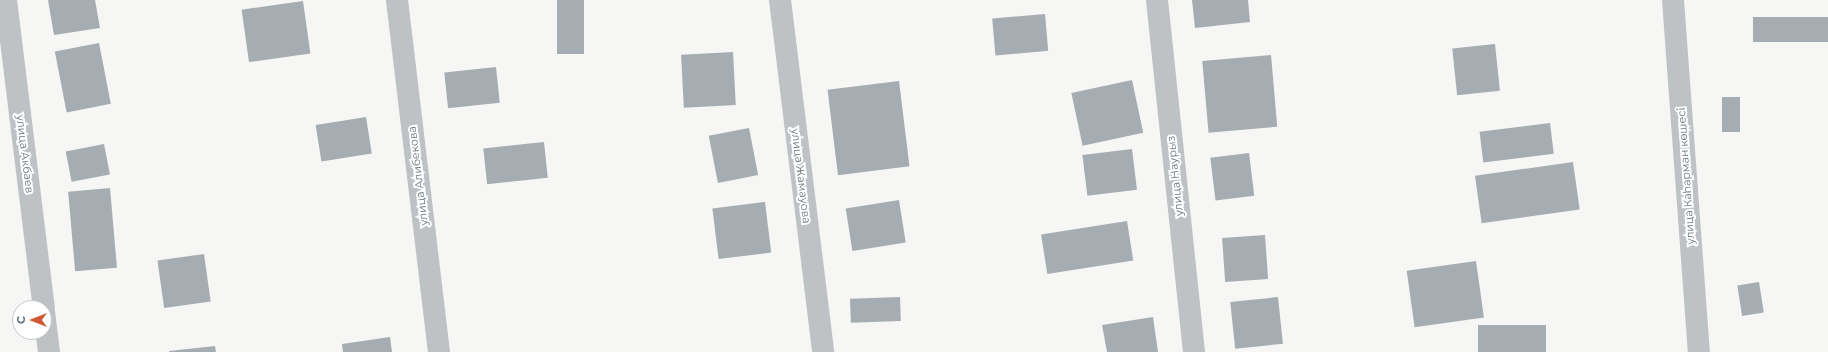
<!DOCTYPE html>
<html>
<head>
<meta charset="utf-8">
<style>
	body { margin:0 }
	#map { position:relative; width:1828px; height:352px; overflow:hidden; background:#f6f6f4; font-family:Montserrat,sans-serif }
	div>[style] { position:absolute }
	.building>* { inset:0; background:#a6adb2; transform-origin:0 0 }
	.street>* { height:22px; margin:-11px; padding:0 11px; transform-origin:11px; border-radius:11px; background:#bec2c5 }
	span { translate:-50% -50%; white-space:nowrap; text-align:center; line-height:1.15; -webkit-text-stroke:4px #fff; paint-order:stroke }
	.street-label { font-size:11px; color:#687781 }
	.north { position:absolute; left:12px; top:300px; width:40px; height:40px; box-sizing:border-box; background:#fff; border:1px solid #c3c9cd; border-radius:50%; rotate:270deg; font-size:11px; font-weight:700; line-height:16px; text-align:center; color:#687781 }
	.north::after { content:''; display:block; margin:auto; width:14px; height:18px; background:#d15b39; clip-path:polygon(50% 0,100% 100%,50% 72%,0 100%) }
</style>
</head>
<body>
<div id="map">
	<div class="building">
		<i style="clip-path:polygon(48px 0,95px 0,100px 28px,54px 35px)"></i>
		<i style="left:557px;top:0;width:27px;height:54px"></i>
		<i style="clip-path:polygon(1192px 0,1248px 0,1250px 22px,1195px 28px)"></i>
		<i style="left:303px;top:1px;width:53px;height:62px;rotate:82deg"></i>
		<i style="left:1045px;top:14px;width:37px;height:53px;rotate:85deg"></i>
		<i style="left:1828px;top:17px;width:25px;height:75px;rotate:90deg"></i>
		<i style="left:99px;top:43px;width:62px;height:45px;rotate:79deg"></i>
		<i style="left:1495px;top:44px;width:47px;height:43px;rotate:84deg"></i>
		<i style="left:733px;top:52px;width:53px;height:52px;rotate:87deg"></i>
		<i style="left:1271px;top:55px;width:72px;height:69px;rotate:85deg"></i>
		<i style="left:496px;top:67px;width:36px;height:52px;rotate:84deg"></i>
		<i style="left:1132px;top:80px;width:54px;height:62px;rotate:78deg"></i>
		<i style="left:899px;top:81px;width:86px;height:72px;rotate:83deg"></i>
		<i style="left:1722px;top:97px;width:18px;height:35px"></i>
		<i style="left:366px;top:117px;width:37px;height:51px;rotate:81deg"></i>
		<i style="left:1550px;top:123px;width:31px;height:71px;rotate:83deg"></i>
		<i style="left:749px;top:128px;width:48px;height:41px;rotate:79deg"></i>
		<i style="left:544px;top:142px;width:36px;height:61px;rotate:84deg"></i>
		<i style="left:104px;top:144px;width:31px;height:39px;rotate:79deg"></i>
		<i style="left:1132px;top:149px;width:41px;height:50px;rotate:83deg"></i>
		<i style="left:1249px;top:153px;width:43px;height:39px;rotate:83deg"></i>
		<i style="left:1573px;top:162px;width:48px;height:99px;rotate:82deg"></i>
		<i style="left:110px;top:188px;width:80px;height:42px;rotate:85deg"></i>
		<i style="left:899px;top:200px;width:43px;height:54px;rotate:81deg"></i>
		<i style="left:765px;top:202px;width:51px;height:53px;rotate:83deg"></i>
		<i style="left:1127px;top:221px;width:40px;height:87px;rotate:81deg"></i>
		<i style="left:1265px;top:235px;width:44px;height:43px;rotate:86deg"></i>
		<i style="left:204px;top:254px;width:48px;height:47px;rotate:82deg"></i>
		<i style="left:1476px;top:261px;width:57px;height:70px;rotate:82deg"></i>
		<i style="left:1759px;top:282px;width:31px;height:22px;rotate:81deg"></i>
		<i style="left:900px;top:297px;width:24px;height:50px;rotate:88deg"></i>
		<i style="left:1278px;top:297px;width:47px;height:48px;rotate:84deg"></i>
		<i style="clip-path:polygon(1153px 317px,1158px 352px,1107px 352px,1102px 325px)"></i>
		<i style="left:1546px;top:325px;width:27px;height:68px;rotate:90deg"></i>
		<i style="clip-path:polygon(390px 337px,392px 352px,343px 352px,342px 344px)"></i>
		<i style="clip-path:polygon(215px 346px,216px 352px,169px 352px,169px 351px)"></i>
	</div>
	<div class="street">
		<i style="left:6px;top:0;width:310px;rotate:83deg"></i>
		<i style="left:397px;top:0;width:354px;rotate:83.2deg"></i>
		<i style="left:780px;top:0;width:355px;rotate:83deg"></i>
		<i style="left:1157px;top:0;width:354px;rotate:84deg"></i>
		<i style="left:1673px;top:0;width:353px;rotate:85.8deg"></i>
		<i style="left:44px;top:312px;width:40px;rotate:82.9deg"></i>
	</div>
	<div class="street-label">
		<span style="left:25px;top:154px;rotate:83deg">улица Акбаев</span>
		<span style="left:418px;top:176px;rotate:-97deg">улица Алибекова</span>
		<span style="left:801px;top:176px;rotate:83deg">улица Жамауова</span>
		<span style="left:1175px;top:176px;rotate:-96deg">улица Наурыз</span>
		<span style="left:1686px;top:176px;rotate:-94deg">улица Каһарман көшесі</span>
	</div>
	<div class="north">С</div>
</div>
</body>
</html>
